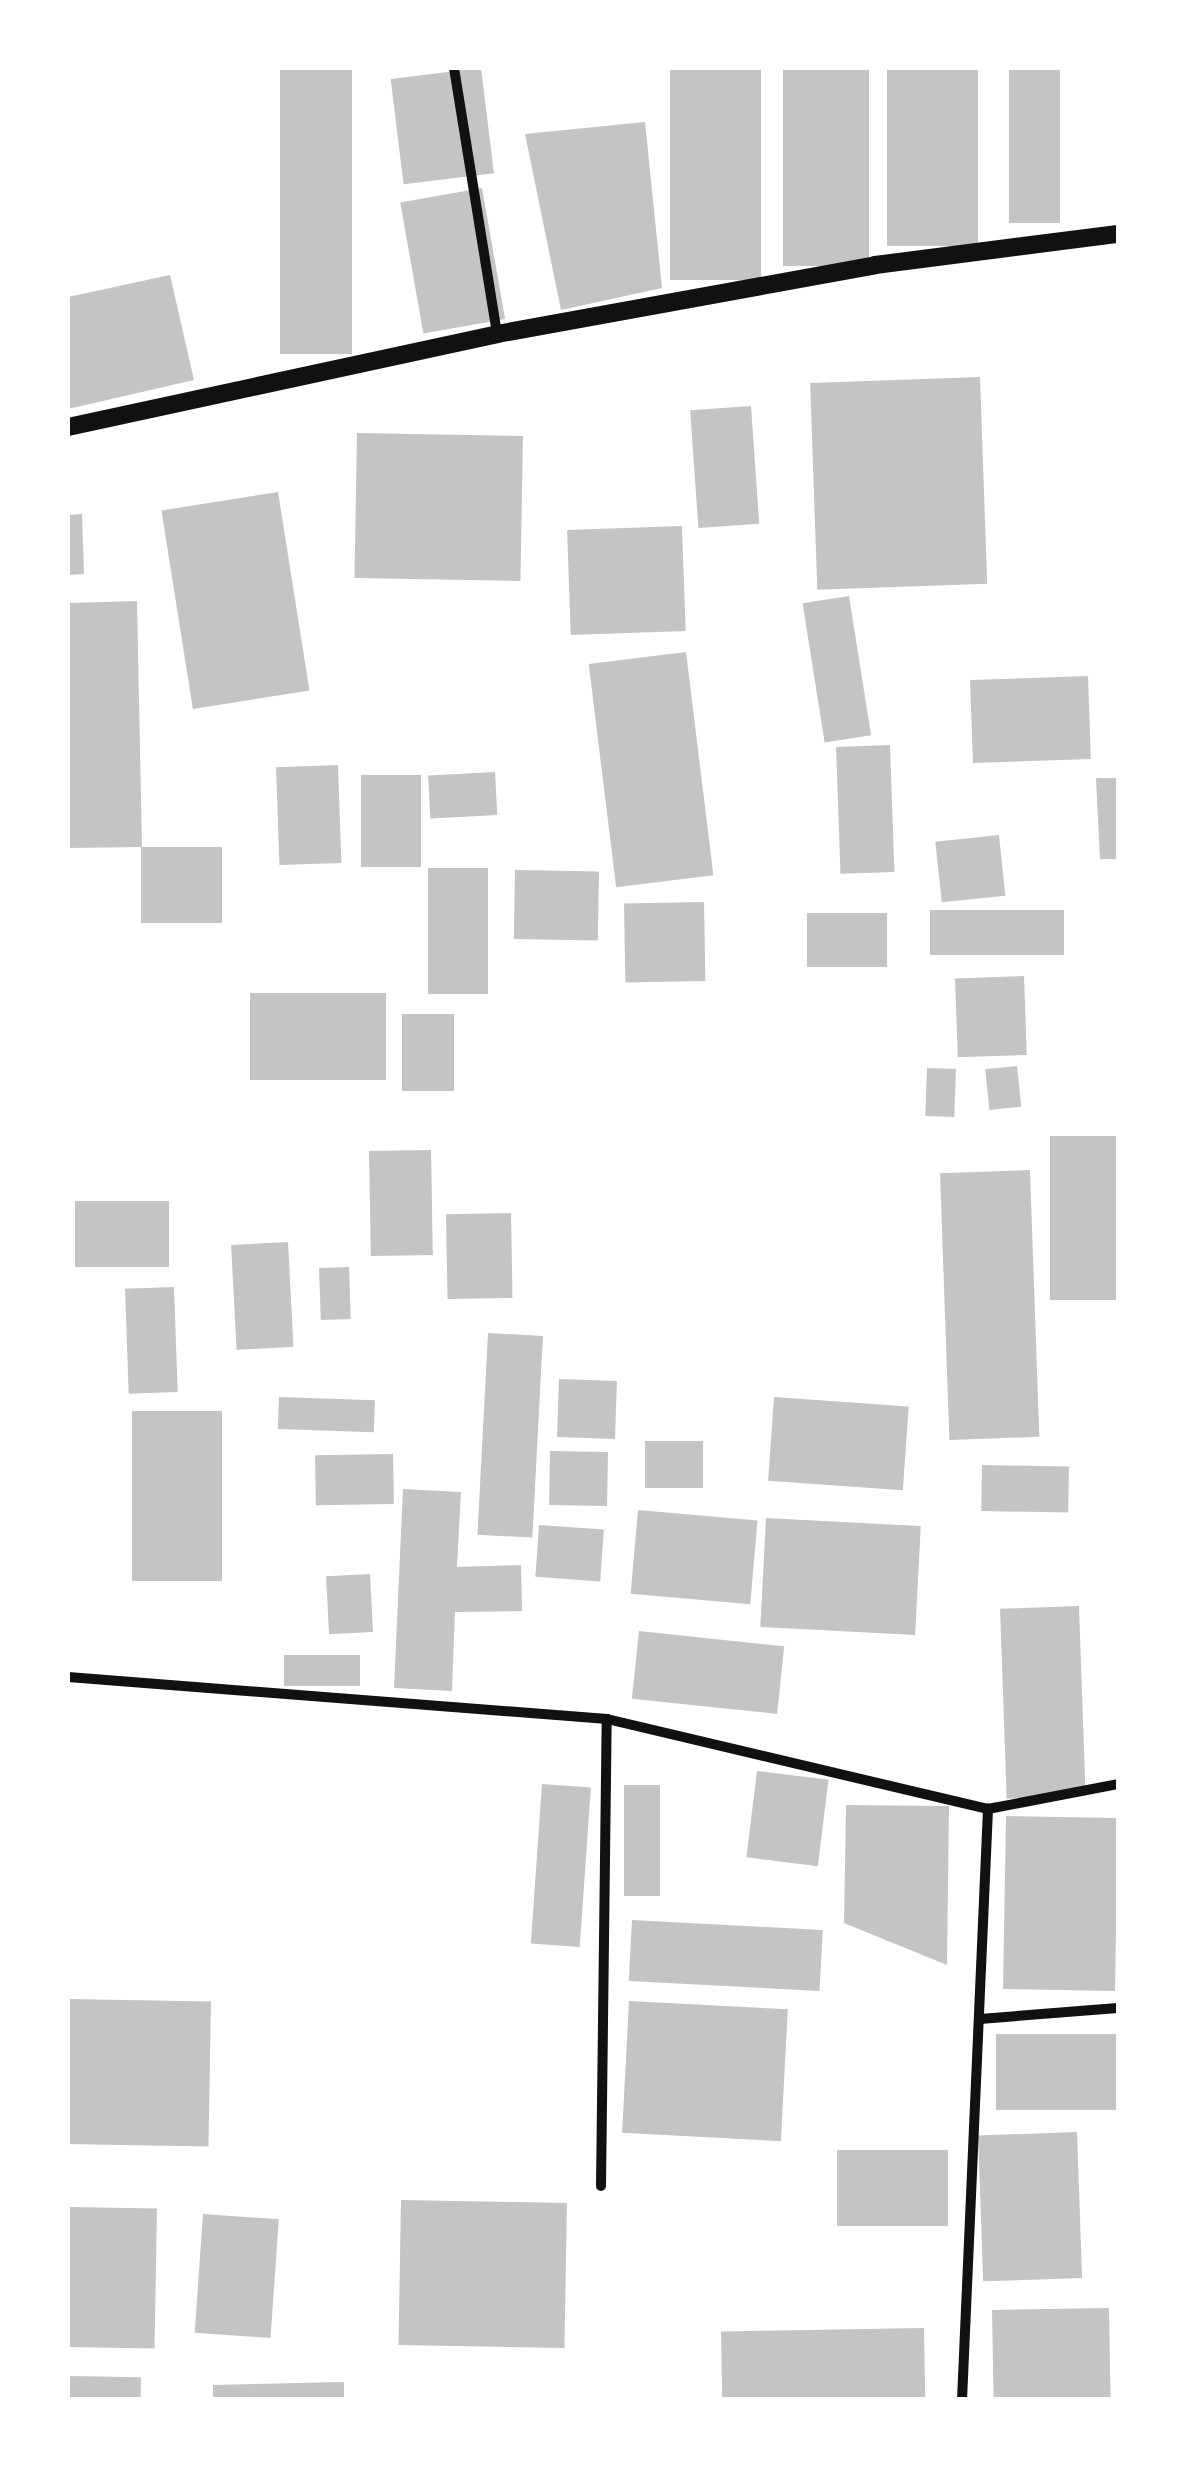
<!DOCTYPE html>
<html>
<head>
<meta charset="utf-8">
<style>
	body { margin:0 }
	#map { position:relative; width:1186px; height:2467px; overflow:hidden; background:#fff; font-family:Lato,sans-serif }
	div>[style] { position:absolute }
	.building>* { inset:0; background:#c4c4c4; transform-origin:0 0 }
	.minor>* { height:10px; margin:-5px; padding:0 5px; transform-origin:5px; border-radius:5px; background:#111 }
	.tertiary>* { height:18px; margin:-9px; padding:0 9px; transform-origin:9px; border-radius:9px; background:#111 }
	span { translate:-50% -50%; white-space:nowrap; text-align:center; line-height:1.15; -webkit-text-stroke:8px #fff; paint-order:stroke }
	.frame { position:absolute; inset:0; border:70px solid #fff; pointer-events:none }
</style>
</head>
<body>
<div id="map">
	<div class="building">
		<i style="left:280px;top:68px;width:72px;height:286px"></i>
		<i style="left:481px;top:68px;width:106px;height:91px;rotate:83deg"></i>
		<i style="left:670px;top:68px;width:91px;height:212px"></i>
		<i style="left:783px;top:68px;width:86px;height:198px"></i>
		<i style="left:887px;top:68px;width:91px;height:178px"></i>
		<i style="left:1009px;top:68px;width:51px;height:155px"></i>
		<i style="clip-path:polygon(645px 122px,662px 288px,561px 310px,525px 134px)"></i>
		<i style="left:482px;top:188px;width:133px;height:83px;rotate:80deg"></i>
		<i style="clip-path:polygon(170px 275px,194px 380px,68px 409px,68px 297px)"></i>
		<i style="left:980px;top:377px;width:207px;height:170px;rotate:88deg"></i>
		<i style="left:751px;top:406px;width:118px;height:61px;rotate:86deg"></i>
		<i style="left:357px;top:433px;width:166px;height:145px;rotate:1deg"></i>
		<i style="left:278px;top:492px;width:201px;height:118px;rotate:81deg"></i>
		<i style="clip-path:polygon(82px 514px,84px 574px,68px 575px,68px 515px)"></i>
		<i style="left:682px;top:526px;width:105px;height:115px;rotate:88deg"></i>
		<i style="left:849px;top:596px;width:141px;height:47px;rotate:81deg"></i>
		<i style="clip-path:polygon(137px 601px,142px 847px,222px 847px,222px 923px,141px 923px,141px 847px,68px 848px,68px 603px)"></i>
		<i style="left:686px;top:652px;width:225px;height:98px;rotate:83deg"></i>
		<i style="left:1088px;top:676px;width:83px;height:118px;rotate:88deg"></i>
		<i style="left:890px;top:745px;width:127px;height:54px;rotate:88deg"></i>
		<i style="left:338px;top:765px;width:98px;height:62px;rotate:88deg"></i>
		<i style="left:495px;top:772px;width:43px;height:67px;rotate:87deg"></i>
		<i style="left:361px;top:775px;width:60px;height:92px"></i>
		<i style="clip-path:polygon(1096px 778px,1118px 778px,1118px 859px,1100px 859px)"></i>
		<i style="left:999px;top:835px;width:61px;height:64px;rotate:84deg"></i>
		<i style="left:428px;top:868px;width:60px;height:126px"></i>
		<i style="left:515px;top:870px;width:84px;height:69px;rotate:1deg"></i>
		<i style="left:704px;top:902px;width:79px;height:80px;rotate:89deg"></i>
		<i style="left:930px;top:910px;width:134px;height:45px"></i>
		<i style="left:807px;top:913px;width:80px;height:54px"></i>
		<i style="left:1024px;top:976px;width:79px;height:69px;rotate:88deg"></i>
		<i style="left:250px;top:993px;width:136px;height:87px"></i>
		<i style="left:402px;top:1014px;width:52px;height:77px"></i>
		<i style="left:1017px;top:1066px;width:41px;height:32px;rotate:84deg"></i>
		<i style="left:927px;top:1068px;width:29px;height:48px;rotate:2deg"></i>
		<i style="left:1050px;top:1136px;width:66px;height:164px"></i>
		<i style="left:431px;top:1150px;width:105px;height:62px;rotate:89deg"></i>
		<i style="left:1030px;top:1170px;width:267px;height:90px;rotate:88deg"></i>
		<i style="left:75px;top:1201px;width:94px;height:66px"></i>
		<i style="left:511px;top:1213px;width:85px;height:65px;rotate:89deg"></i>
		<i style="left:288px;top:1242px;width:105px;height:57px;rotate:87deg"></i>
		<i style="left:349px;top:1267px;width:52px;height:30px;rotate:88deg"></i>
		<i style="left:174px;top:1287px;width:105px;height:49px;rotate:88deg"></i>
		<i style="left:488px;top:1333px;width:55px;height:202px;rotate:3deg"></i>
		<i style="left:559px;top:1379px;width:58px;height:58px;rotate:2deg"></i>
		<i style="left:279px;top:1397px;width:96px;height:32px;rotate:2deg"></i>
		<i style="left:774px;top:1397px;width:135px;height:84px;rotate:4deg"></i>
		<i style="left:222px;top:1411px;width:170px;height:90px;rotate:90deg"></i>
		<i style="left:645px;top:1441px;width:58px;height:47px"></i>
		<i style="left:550px;top:1451px;width:58px;height:54px;rotate:1deg"></i>
		<i style="left:393px;top:1454px;width:50px;height:78px;rotate:89deg"></i>
		<i style="left:982px;top:1465px;width:87px;height:46px;rotate:1deg"></i>
		<i style="clip-path:polygon(403px 1489px,461px 1492px,457px 1567px,521px 1565px,522px 1611px,455px 1612px,452px 1691px,394px 1688px)"></i>
		<i style="left:638px;top:1510px;width:120px;height:84px;rotate:5deg"></i>
		<i style="left:766px;top:1518px;width:155px;height:109px;rotate:3deg"></i>
		<i style="left:539px;top:1525px;width:65px;height:52px;rotate:4deg"></i>
		<i style="left:370px;top:1574px;width:58px;height:44px;rotate:87deg"></i>
		<i style="left:1079px;top:1606px;width:190px;height:79px;rotate:88deg"></i>
		<i style="left:639px;top:1631px;width:146px;height:68px;rotate:6deg"></i>
		<i style="left:284px;top:1655px;width:76px;height:31px"></i>
		<i style="left:757px;top:1771px;width:72px;height:87px;rotate:7deg"></i>
		<i style="left:542px;top:1784px;width:49px;height:160px;rotate:4deg"></i>
		<i style="left:624px;top:1785px;width:36px;height:111px"></i>
		<i style="clip-path:polygon(846px 1805px,949px 1806px,947px 1965px,844px 1923px)"></i>
		<i style="left:1006px;top:1816px;width:112px;height:173px;rotate:1deg"></i>
		<i style="left:632px;top:1920px;width:191px;height:61px;rotate:3deg"></i>
		<i style="left:68px;top:1999px;width:143px;height:145px;rotate:1deg"></i>
		<i style="left:629px;top:2001px;width:159px;height:132px;rotate:3deg"></i>
		<i style="left:1118px;top:2034px;width:76px;height:122px;rotate:90deg"></i>
		<i style="left:1077px;top:2132px;width:146px;height:99px;rotate:88deg"></i>
		<i style="left:837px;top:2150px;width:111px;height:76px"></i>
		<i style="left:401px;top:2200px;width:166px;height:145px;rotate:1deg"></i>
		<i style="left:70px;top:2207px;width:87px;height:140px;rotate:1deg"></i>
		<i style="left:203px;top:2214px;width:76px;height:119px;rotate:4deg"></i>
		<i style="left:1109px;top:2308px;width:92px;height:117px;rotate:89deg"></i>
		<i style="left:924px;top:2328px;width:72px;height:203px;rotate:89deg"></i>
		<i style="left:68px;top:2376px;width:73px;height:24px;rotate:1deg"></i>
		<i style="clip-path:polygon(344px 2382px,344px 2400px,213px 2400px,213px 2385px)"></i>
	</div>
	<div class="minor">
		<i style="left:454px;top:68px;width:269px;rotate:80.8deg"></i>
		<i style="left:68px;top:1677px;width:541px;rotate:4.46deg"></i>
		<i style="left:607px;top:1719px;width:391px;rotate:13.3deg"></i>
		<i style="left:988px;top:1809px;width:132px;rotate:-10.9deg"></i>
		<i style="left:980px;top:2019px;width:138px;rotate:-4.6deg"></i>
		<i style="left:601px;top:2186px;width:467px;rotate:-89.3deg"></i>
		<i style="left:962px;top:2400px;width:592px;rotate:-87.48deg"></i>
	</div>
	<div class="tertiary">
		<i style="left:68px;top:427px;width:439px;rotate:-12.2deg"></i>
		<i style="left:497px;top:334px;width:384px;rotate:-10.3deg"></i>
		<i style="left:875px;top:265px;width:245px;rotate:-7.3deg"></i>
	</div>
	<div class="frame"></div>
</div>
</body>
</html>
